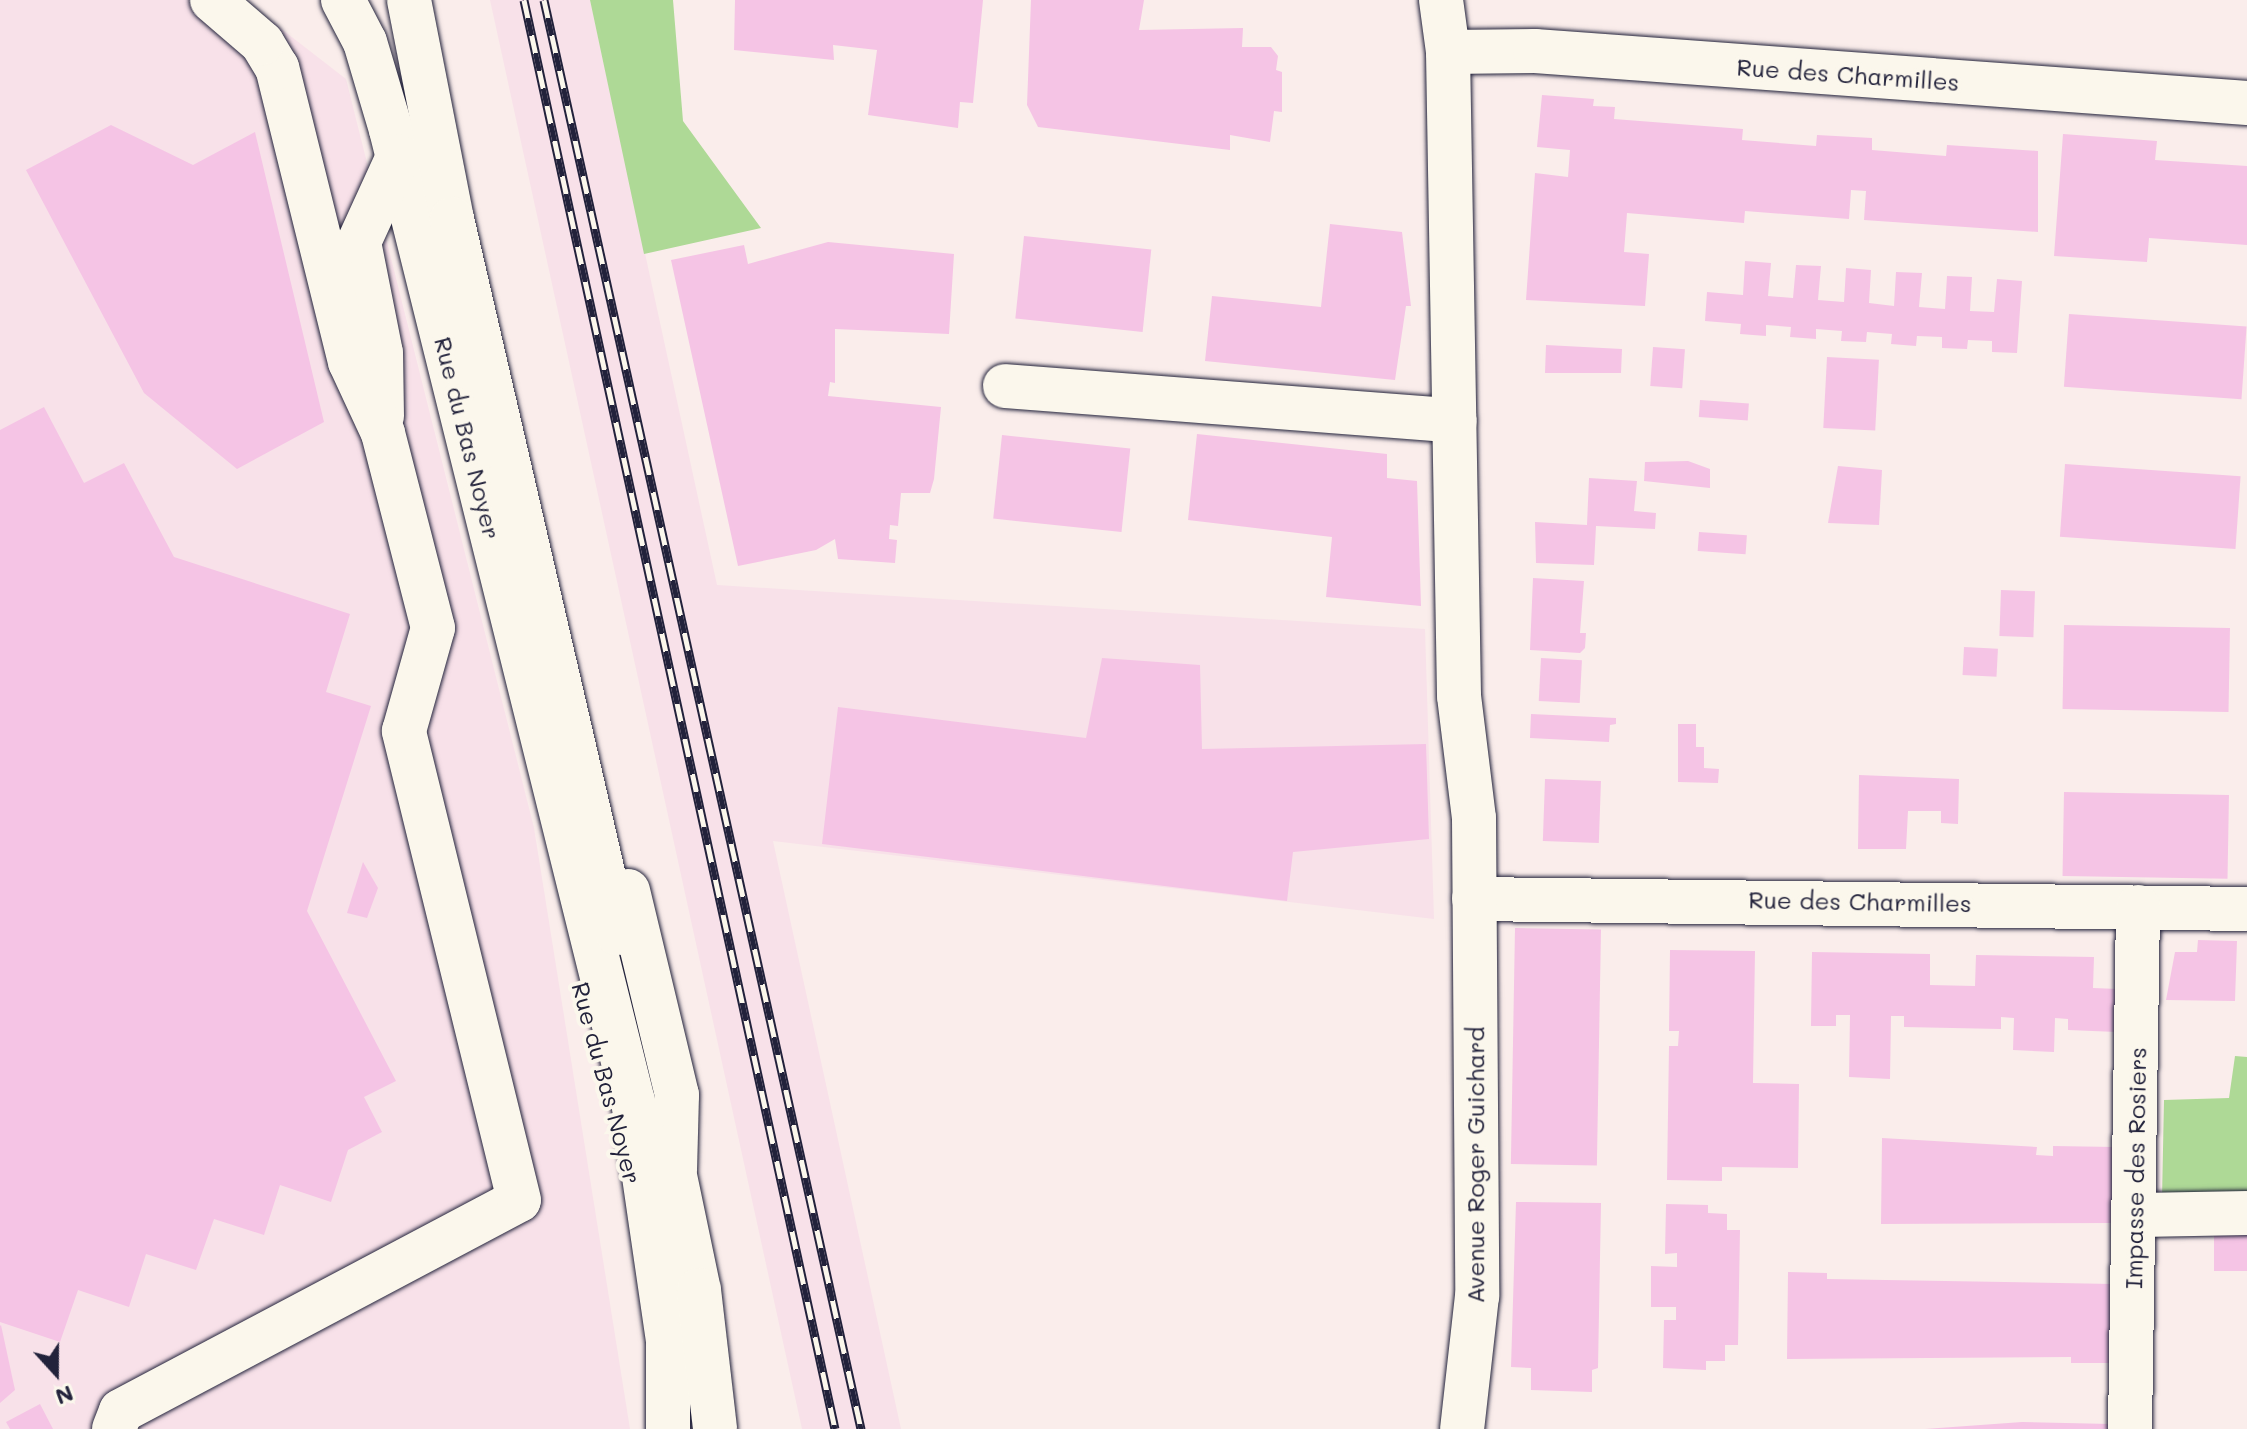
<!DOCTYPE html>
<html>
<head>
<meta charset="utf-8">
<style>
	body { margin:0 }
	#map { position:relative; width:2247px; height:1429px; overflow:hidden; background:#faedeb; font-family:Mali,sans-serif }
	div>[style] { position:absolute }
	.built>* { inset:0; background:#f8e1e9 }
	.green>* { inset:0; background:#aed996 }
	.building>* { inset:0; background:#f5c4e5; transform-origin:0 0 }
	.roads { filter:drop-shadow(0 0 2px #22223b) drop-shadow(0 0 2px #22223b) }
	.minor>* { height:44px; margin:-22px; padding:0 22px; transform-origin:22px; border-radius:22px; background:#fbf7ec }
	.major>* { height:44px; margin:-22px; padding:0 22px; transform-origin:22px; border-radius:22px; background:#fbf7ec }
	.rail>* { height:9px; margin-top:-4.5px; transform-origin:0; background:repeating-linear-gradient(90deg,#fbf7ec 0 18px,#22223b 0 36px); box-sizing:border-box; border-block:2px solid #22223b }
	span { translate:-50% -50%; white-space:nowrap; text-align:center; line-height:1.15; -webkit-text-stroke:8px #fbf7ec; paint-order:stroke }
	.street-label { font-size:24px; color:#22223b }
	.north { position:absolute; left:16px; top:1333px; width:80px; height:80px; -webkit-text-stroke:6px #fbf7ec; paint-order:stroke; rotate:159deg; font-size:22px; font-weight:700; line-height:32px; text-align:center; color:#22223b }
	.north::after { content:''; display:block; margin:auto; width:28px; height:36px; background:#22223b; clip-path:polygon(50% 0,100% 100%,50% 72%,0 100%) }
</style>
</head>
<body>
<div id="map">
	<div class="built">
		<i style="clip-path:polygon(0 0,244px 0,346px 79px,534px 828px,630px 1429px,0 1429px)"></i>
		<i style="clip-path:polygon(490px 0,590px 0,717px 585px,1425px 629px,1434px 919px,773px 841px,901px 1429px,802px 1429px)"></i>
	</div>
	<div class="green">
		<i style="clip-path:polygon(590px 0,673px 0,683px 121px,761px 228px,644px 254px)"></i>
		<i style="clip-path:polygon(2235px 1056px,2247px 1057px,2247px 1197px,2162px 1199px,2164px 1100px,2229px 1098px)"></i>
	</div>
	<div class="building">
		<i style="clip-path:polygon(735px 0,983px 0,973px 103px,960px 102px,958px 128px,868px 115px,877px 50px,833px 45px,834px 60px,734px 50px)"></i>
		<i style="clip-path:polygon(1031px 0,1144px 0,1139px 30px,1243px 28px,1242px 47px,1271px 47px,1278px 56px,1276px 70px,1282px 72px,1282px 112px,1274px 111px,1270px 142px,1230px 135px,1230px 150px,1038px 127px,1027px 105px)"></i>
		<i style="clip-path:polygon(1542px 95px,1594px 99px,1593px 106px,1615px 107px,1614px 119px,1743px 129px,1742px 140px,1816px 146px,1817px 135px,1872px 138px,1872px 150px,1946px 156px,1947px 145px,2038px 151px,2038px 232px,1864px 220px,1866px 191px,1851px 190px,1849px 219px,1745px 211px,1744px 223px,1627px 213px,1624px 252px,1649px 254px,1645px 306px,1526px 300px,1535px 173px,1568px 177px,1570px 150px,1537px 147px)"></i>
		<i style="clip-path:polygon(111px 125px,193px 165px,255px 132px,324px 422px,237px 469px,144px 393px,26px 170px)"></i>
		<i style="clip-path:polygon(2063px 134px,2157px 141px,2155px 160px,2247px 166px,2247px 245px,2149px 238px,2147px 262px,2054px 256px)"></i>
		<i style="clip-path:polygon(1330px 224px,1402px 232px,1411px 306px,1406px 306px,1395px 380px,1205px 361px,1212px 296px,1321px 307px)"></i>
		<i style="left:1024px;top:236px;width:128px;height:83px;rotate:6deg"></i>
		<i style="clip-path:polygon(828px 242px,954px 254px,949px 334px,835px 329px,835px 383px,830px 382px,828px 396px,941px 407px,934px 479px,930px 493px,901px 493px,898px 526px,890px 525px,889px 539px,897px 540px,895px 563px,838px 559px,835px 539px,816px 550px,738px 566px,671px 260px,744px 245px,748px 264px)"></i>
		<i style="clip-path:polygon(1745px 261px,1771px 263px,1768px 296px,1793px 298px,1796px 265px,1821px 266px,1818px 300px,1844px 302px,1846px 268px,1871px 270px,1869px 303px,1894px 306px,1896px 272px,1922px 273px,1919px 307px,1945px 309px,1947px 276px,1972px 277px,1970px 311px,1994px 312px,1997px 279px,2022px 281px,2017px 353px,1992px 352px,1992px 341px,1968px 340px,1967px 349px,1942px 348px,1942px 337px,1917px 336px,1916px 346px,1891px 344px,1892px 334px,1867px 332px,1866px 342px,1841px 341px,1842px 331px,1816px 329px,1816px 339px,1790px 337px,1791px 327px,1766px 325px,1766px 336px,1740px 334px,1741px 324px,1705px 321px,1707px 292px,1743px 295px)"></i>
		<i style="left:2069px;top:314px;width:178px;height:73px;rotate:4deg"></i>
		<i style="clip-path:polygon(1546px 345px,1622px 349px,1621px 373px,1545px 373px)"></i>
		<i style="left:1653px;top:347px;width:32px;height:39px;rotate:4deg"></i>
		<i style="left:1827px;top:357px;width:52px;height:71px;rotate:3deg"></i>
		<i style="left:1700px;top:400px;width:49px;height:17px;rotate:4deg"></i>
		<i style="clip-path:polygon(44px 407px,84px 483px,124px 463px,174px 557px,350px 614px,326px 692px,371px 706px,307px 911px,396px 1081px,364px 1097px,382px 1132px,348px 1150px,331px 1202px,280px 1185px,264px 1235px,214px 1219px,196px 1270px,146px 1254px,129px 1307px,78px 1290px,60px 1342px,0 1322px,0 430px)"></i>
		<i style="clip-path:polygon(1197px 434px,1387px 454px,1387px 478px,1417px 481px,1421px 606px,1326px 597px,1332px 537px,1188px 520px)"></i>
		<i style="left:1002px;top:435px;width:129px;height:84px;rotate:6deg"></i>
		<i style="clip-path:polygon(1688px 461px,1710px 469px,1710px 488px,1644px 481px,1645px 462px)"></i>
		<i style="left:2065px;top:464px;width:176px;height:73px;rotate:4deg"></i>
		<i style="clip-path:polygon(1838px 466px,1882px 470px,1879px 525px,1828px 523px)"></i>
		<i style="clip-path:polygon(1589px 478px,1637px 481px,1634px 511px,1656px 513px,1655px 529px,1596px 526px,1594px 565px,1536px 563px,1535px 522px,1587px 525px)"></i>
		<i style="left:1699px;top:532px;width:48px;height:19px;rotate:4deg"></i>
		<i style="clip-path:polygon(1533px 578px,1584px 581px,1580px 633px,1586px 633px,1585px 648px,1580px 653px,1530px 650px)"></i>
		<i style="left:2001px;top:590px;width:34px;height:46px;rotate:2deg"></i>
		<i style="left:2064px;top:625px;width:166px;height:84px;rotate:1deg"></i>
		<i style="left:1964px;top:647px;width:34px;height:28px;rotate:3deg"></i>
		<i style="clip-path:polygon(1102px 658px,1200px 665px,1202px 749px,1426px 744px,1429px 839px,1293px 852px,1287px 901px,822px 844px,838px 707px,1086px 738px)"></i>
		<i style="left:1541px;top:658px;width:41px;height:43px;rotate:3deg"></i>
		<i style="clip-path:polygon(1531px 714px,1616px 718px,1616px 724px,1610px 725px,1609px 742px,1530px 738px)"></i>
		<i style="clip-path:polygon(1678px 724px,1696px 724px,1696px 747px,1704px 747px,1704px 768px,1719px 769px,1718px 783px,1678px 782px)"></i>
		<i style="clip-path:polygon(1859px 775px,1959px 779px,1958px 824px,1941px 823px,1941px 811px,1908px 811px,1906px 849px,1858px 849px)"></i>
		<i style="left:1545px;top:779px;width:56px;height:62px;rotate:2deg"></i>
		<i style="left:2064px;top:792px;width:165px;height:84px;rotate:1deg"></i>
		<i style="clip-path:polygon(363px 862px,378px 888px,367px 918px,347px 913px)"></i>
		<i style="left:1515px;top:928px;width:86px;height:236px;rotate:1deg"></i>
		<i style="clip-path:polygon(2198px 940px,2237px 941px,2235px 1001px,2166px 1000px,2175px 952px,2197px 952px)"></i>
		<i style="clip-path:polygon(1670px 950px,1755px 951px,1753px 1083px,1799px 1084px,1798px 1168px,1722px 1167px,1722px 1181px,1667px 1180px,1669px 1046px,1678px 1046px,1679px 1031px,1669px 1031px)"></i>
		<i style="clip-path:polygon(1812px 952px,1930px 954px,1930px 985px,1975px 986px,1976px 955px,2094px 957px,2093px 988px,2118px 989px,2117px 1032px,2068px 1030px,2068px 1019px,2055px 1018px,2054px 1052px,2013px 1050px,2014px 1018px,2001px 1017px,2001px 1029px,1904px 1027px,1904px 1016px,1891px 1016px,1890px 1079px,1849px 1077px,1850px 1015px,1836px 1015px,1836px 1026px,1811px 1026px)"></i>
		<i style="clip-path:polygon(1882px 1138px,2037px 1147px,2036px 1155px,2053px 1156px,2053px 1146px,2115px 1147px,2114px 1223px,1881px 1224px)"></i>
		<i style="clip-path:polygon(1516px 1202px,1601px 1203px,1598px 1368px,1592px 1370px,1592px 1392px,1531px 1390px,1531px 1368px,1511px 1367px)"></i>
		<i style="clip-path:polygon(1666px 1204px,1708px 1205px,1708px 1213px,1727px 1214px,1727px 1230px,1740px 1230px,1738px 1345px,1725px 1345px,1725px 1361px,1706px 1361px,1706px 1370px,1663px 1368px,1664px 1320px,1676px 1320px,1676px 1307px,1651px 1307px,1651px 1266px,1677px 1267px,1677px 1253px,1665px 1254px)"></i>
		<i style="left:2247px;top:1223px;width:48px;height:33px;rotate:90deg"></i>
		<i style="clip-path:polygon(1788px 1272px,1827px 1273px,1827px 1279px,2113px 1284px,2112px 1363px,2071px 1363px,2071px 1357px,1787px 1359px)"></i>
		<i style="clip-path:polygon(1px 1325px,15px 1390px,0 1403px,0 1326px)"></i>
		<i style="clip-path:polygon(40px 1404px,53px 1429px,10px 1429px,6px 1422px)"></i>
		<i style="clip-path:polygon(2022px 1422px,2111px 1424px,2111px 1429px,1925px 1429px)"></i>
	</div>
	<div class="roads">
		<div class="minor">
			<i style="left:343px;top:0;width:47px;rotate:62.4deg"></i>
			<i style="left:365px;top:42px;width:92px;rotate:73.5deg"></i>
			<i style="left:391px;top:130px;width:1001px;rotate:76.01deg"></i>
			<i style="left:633px;top:1101px;width:244px;rotate:81.7deg"></i>
			<i style="left:668px;top:1342px;width:87px;rotate:90deg"></i>
			<i style="left:409px;top:0;width:223px;rotate:78.9deg"></i>
			<i style="left:452px;top:219px;width:733px;rotate:76.99deg"></i>
			<i style="left:1448px;top:52px;width:87px;rotate:-0.7deg"></i>
			<i style="left:1535px;top:51px;width:714px;rotate:4.18deg"></i>
			<i style="left:1005px;top:386px;width:451px;rotate:4.4deg"></i>
			<i style="left:382px;top:416px;width:63px;rotate:-90.9deg"></i>
			<i style="left:381px;top:353px;width:113px;rotate:-101.2deg"></i>
			<i style="left:359px;top:242px;width:94px;rotate:-65.4deg"></i>
			<i style="left:628px;top:891px;width:210px;rotate:76.5deg"></i>
			<i style="left:677px;top:1095px;width:75px;rotate:91.5deg"></i>
			<i style="left:1474px;top:899px;width:773px;rotate:0.74deg"></i>
			<i style="left:669px;top:1147px;width:146px;rotate:78.2deg"></i>
			<i style="left:699px;top:1290px;width:140px;rotate:83.4deg"></i>
			<i style="left:2135px;top:1215px;width:112px;rotate:-1deg"></i>
			<i style="left:114px;top:1429px;width:19px;rotate:-69deg"></i>
			<i style="left:121px;top:1411px;width:450px;rotate:-27.9deg"></i>
			<i style="left:519px;top:1200px;width:483px;rotate:-103.8deg"></i>
			<i style="left:404px;top:731px;width:107px;rotate:-74.3deg"></i>
			<i style="left:433px;top:628px;width:201px;rotate:-104.4deg"></i>
			<i style="left:383px;top:433px;width:78px;rotate:-114.9deg"></i>
			<i style="left:350px;top:362px;width:303px;rotate:-103.9deg"></i>
			<i style="left:277px;top:68px;width:29px;rotate:-121deg"></i>
			<i style="left:262px;top:43px;width:66px;rotate:-139.3deg"></i>
			<i style="left:2130px;top:1429px;width:522px;rotate:-89.12deg"></i>
		</div>
		<div class="major">
			<i style="left:1441px;top:0;width:52px;rotate:82.3deg"></i>
			<i style="left:1448px;top:52px;width:644px;rotate:89.02deg"></i>
			<i style="left:1459px;top:696px;width:123px;rotate:83deg"></i>
			<i style="left:1474px;top:818px;width:478px;rotate:89.6deg"></i>
			<i style="left:1477px;top:1296px;width:134px;rotate:96.4deg"></i>
		</div>
	</div>
	<div class="rail">
		<i style="left:524px;top:0;width:1462px;rotate:77.72deg"></i>
		<i style="left:544px;top:0;width:1464px;rotate:77.49deg"></i>
	</div>
	<div class="street-label">
		<span style="left:1848px;top:74px;rotate:4deg">Rue des Charmilles</span>
		<span style="left:468px;top:438px;rotate:76deg">Rue du Bas Noyer</span>
		<span style="left:1860px;top:901px;rotate:1deg">Rue des Charmilles</span>
		<span style="left:607px;top:1083px;rotate:75deg">Rue du Bas Noyer</span>
		<span style="left:1475px;top:1165px;rotate:-90deg">Avenue Roger Guichard</span>
		<span style="left:2135px;top:1168px;rotate:-89deg">Impasse des Rosiers</span>
	</div>
	<div class="north">N</div>
</div>
</body>
</html>
